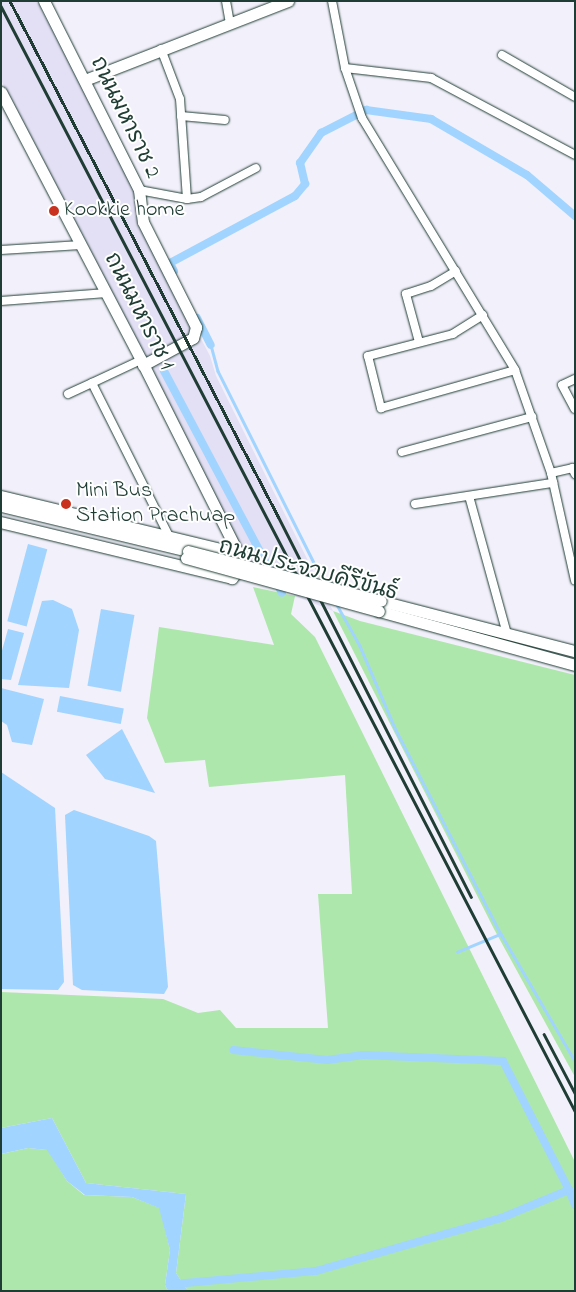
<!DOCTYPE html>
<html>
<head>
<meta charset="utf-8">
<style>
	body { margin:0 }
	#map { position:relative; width:576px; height:1292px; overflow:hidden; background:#f2f0fa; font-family:"Indie Flower","Playpen Sans Thai",sans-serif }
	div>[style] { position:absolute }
	.built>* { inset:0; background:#e3dff4 }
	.green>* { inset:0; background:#ade7ac }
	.water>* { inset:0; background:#a1d4fe; transform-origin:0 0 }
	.stream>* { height:2.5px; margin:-1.25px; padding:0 1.25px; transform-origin:1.25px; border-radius:1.25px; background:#a1d4fe }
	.canal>* { height:8px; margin:-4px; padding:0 4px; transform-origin:4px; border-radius:4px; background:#a1d4fe }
	.roads { filter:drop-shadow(0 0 1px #1f3d34) drop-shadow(0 0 1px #1f3d34) }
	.street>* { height:8px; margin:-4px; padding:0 4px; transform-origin:4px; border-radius:4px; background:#fff }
	.secondary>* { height:11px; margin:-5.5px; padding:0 5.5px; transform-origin:5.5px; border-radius:5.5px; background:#fff }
	.rail>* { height:2.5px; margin:-1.25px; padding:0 1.25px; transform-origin:1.25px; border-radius:1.25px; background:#1f3d34 }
	.bridges { filter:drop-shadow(0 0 1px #1f3d34) drop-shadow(0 0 1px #1f3d34) }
	.secondary-bridge>* { height:11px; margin:-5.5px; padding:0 5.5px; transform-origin:5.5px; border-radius:5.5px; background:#fff }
	.dots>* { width:14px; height:14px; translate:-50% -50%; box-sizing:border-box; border:2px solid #fff; border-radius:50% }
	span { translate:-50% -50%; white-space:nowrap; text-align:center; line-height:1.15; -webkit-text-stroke:4px #fff; paint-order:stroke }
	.street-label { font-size:22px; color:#1f3d34 }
	.poi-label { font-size:22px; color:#1f3d34 }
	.left { translate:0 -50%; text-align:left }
	.frame { position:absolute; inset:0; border:2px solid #1f3d34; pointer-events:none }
</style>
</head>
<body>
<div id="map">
	<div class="built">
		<i style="clip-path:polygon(1px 1px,37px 1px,133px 186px,139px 222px,210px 356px,216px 376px,333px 611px,295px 596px,245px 558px,1px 80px)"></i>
	</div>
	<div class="green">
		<i style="clip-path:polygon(253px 587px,295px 596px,291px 614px,315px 637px,575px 1162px,575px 1291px,188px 1291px,176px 1273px,186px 1194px,86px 1183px,52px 1118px,1px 1128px,1px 992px,163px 999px,198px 1013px,220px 1010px,236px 1028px,328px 1028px,318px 894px,352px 894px,345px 775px,209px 787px,205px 760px,165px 763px,147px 718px,159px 627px,274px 645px)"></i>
		<i style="clip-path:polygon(333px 611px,360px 621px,575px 675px,575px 1077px,494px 929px)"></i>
		<i style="clip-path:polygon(28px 1148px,48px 1150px,67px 1181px,84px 1195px,132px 1197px,160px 1208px,170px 1250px,165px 1285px,168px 1291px,1px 1291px,1px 1154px)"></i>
	</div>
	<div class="water">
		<i style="left:28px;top:544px;width:20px;height:80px;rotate:15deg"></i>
		<i style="clip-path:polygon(53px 600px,72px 609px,79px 630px,69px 688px,18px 685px,42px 601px)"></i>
		<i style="left:101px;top:609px;width:34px;height:78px;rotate:10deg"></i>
		<i style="clip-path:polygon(8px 629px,24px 633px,11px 680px,1px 679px,1px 654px)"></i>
		<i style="clip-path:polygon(1px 688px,44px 699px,32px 745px,12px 742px,7px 725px,1px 721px)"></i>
		<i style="left:60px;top:696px;width:65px;height:16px;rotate:11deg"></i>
		<i style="clip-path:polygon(122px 729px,155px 793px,105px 779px,86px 755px)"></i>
		<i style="clip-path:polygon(1px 772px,55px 808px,64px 982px,58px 990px,1px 989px)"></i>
		<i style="clip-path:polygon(74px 810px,149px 836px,156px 841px,168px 987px,164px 994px,82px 990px,73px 985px,65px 815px)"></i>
		<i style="clip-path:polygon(52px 1118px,86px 1183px,186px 1194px,176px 1273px,188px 1291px,168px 1291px,165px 1285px,170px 1250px,159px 1208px,132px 1197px,85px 1195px,67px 1181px,47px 1150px,28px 1148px,1px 1154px,1px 1128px)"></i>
	</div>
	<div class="stream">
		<i style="left:211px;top:345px;width:27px;rotate:75deg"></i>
		<i style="left:218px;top:371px;width:237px;rotate:63.4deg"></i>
		<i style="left:336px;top:603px;width:49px;rotate:60.8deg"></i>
		<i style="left:360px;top:646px;width:89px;rotate:66.9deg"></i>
		<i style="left:395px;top:728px;width:232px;rotate:62.8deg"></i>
		<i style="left:501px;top:934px;width:47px;rotate:157.3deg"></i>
		<i style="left:501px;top:934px;width:147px;rotate:59.8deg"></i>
	</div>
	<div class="canal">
		<i style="left:174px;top:271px;width:9px;rotate:-117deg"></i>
		<i style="left:170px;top:263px;width:142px;rotate:-28.2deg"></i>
		<i style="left:295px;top:196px;width:16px;rotate:-50deg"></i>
		<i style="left:305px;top:184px;width:22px;rotate:-103deg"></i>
		<i style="left:300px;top:163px;width:37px;rotate:-55deg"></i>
		<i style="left:321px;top:133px;width:51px;rotate:-27.1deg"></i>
		<i style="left:366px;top:110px;width:66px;rotate:7.9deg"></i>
		<i style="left:431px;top:119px;width:111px;rotate:30.3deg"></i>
		<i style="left:527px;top:175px;width:63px;rotate:40.5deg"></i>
		<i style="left:197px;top:318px;width:30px;rotate:63deg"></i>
		<i style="left:164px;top:371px;width:251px;rotate:62deg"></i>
		<i style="left:569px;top:1190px;width:16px;rotate:68deg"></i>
		<i style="left:175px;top:1284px;width:142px;rotate:-5.3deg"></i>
		<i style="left:316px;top:1271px;width:192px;rotate:-16deg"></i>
		<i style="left:501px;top:1218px;width:74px;rotate:-22.4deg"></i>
		<i style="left:569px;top:1190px;width:145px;rotate:-117.1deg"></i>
		<i style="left:503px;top:1061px;width:140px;rotate:-177.5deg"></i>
		<i style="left:363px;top:1055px;width:36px;rotate:172deg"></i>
		<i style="left:327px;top:1060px;width:94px;rotate:-173.9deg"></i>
	</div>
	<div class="roads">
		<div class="street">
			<i style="left:226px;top:1px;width:22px;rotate:80deg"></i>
			<i style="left:332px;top:1px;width:68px;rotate:79deg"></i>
			<i style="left:345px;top:68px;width:53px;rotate:71.2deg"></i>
			<i style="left:362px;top:118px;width:295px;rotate:58.7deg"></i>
			<i style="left:515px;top:370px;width:109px;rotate:70.7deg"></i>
			<i style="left:551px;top:473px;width:110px;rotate:77.4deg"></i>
			<i style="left:161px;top:49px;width:53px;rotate:69.2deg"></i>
			<i style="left:180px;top:99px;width:100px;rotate:86deg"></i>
			<i style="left:502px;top:55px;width:84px;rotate:29.9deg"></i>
			<i style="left:345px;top:68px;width:87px;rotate:6.6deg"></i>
			<i style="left:431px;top:78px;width:163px;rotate:28.1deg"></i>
			<i style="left:181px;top:116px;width:44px;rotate:5.2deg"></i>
			<i style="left:139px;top:190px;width:49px;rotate:10.6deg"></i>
			<i style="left:187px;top:199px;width:14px;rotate:-8deg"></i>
			<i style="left:201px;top:197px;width:62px;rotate:-27.8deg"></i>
			<i style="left:1px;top:250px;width:80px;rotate:-3.6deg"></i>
			<i style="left:1px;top:301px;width:106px;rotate:-4.3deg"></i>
			<i style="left:483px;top:315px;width:36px;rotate:148deg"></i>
			<i style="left:453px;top:334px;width:88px;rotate:165.5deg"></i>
			<i style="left:368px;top:356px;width:54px;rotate:76deg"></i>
			<i style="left:381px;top:408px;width:139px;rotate:-15.8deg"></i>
			<i style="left:419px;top:342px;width:50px;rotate:-105.2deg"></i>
			<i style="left:406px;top:294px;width:26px;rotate:-18deg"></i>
			<i style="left:431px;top:286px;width:29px;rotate:-31deg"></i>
			<i style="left:141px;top:360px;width:54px;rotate:154.9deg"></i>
			<i style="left:92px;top:383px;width:171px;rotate:63.3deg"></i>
			<i style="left:575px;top:379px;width:14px;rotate:155deg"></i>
			<i style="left:562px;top:385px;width:27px;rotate:62deg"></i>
			<i style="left:68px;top:394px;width:26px;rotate:-25deg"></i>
			<i style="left:402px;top:452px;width:135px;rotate:-15.1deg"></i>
			<i style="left:551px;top:473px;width:22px;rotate:-13deg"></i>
			<i style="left:572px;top:468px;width:7px;rotate:63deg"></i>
			<i style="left:469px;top:496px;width:143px;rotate:74.6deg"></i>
			<i style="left:415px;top:504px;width:140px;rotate:-8.7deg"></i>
		</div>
		<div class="secondary">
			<i style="left:44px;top:1px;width:212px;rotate:63.3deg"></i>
			<i style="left:139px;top:190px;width:32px;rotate:83deg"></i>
			<i style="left:143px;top:222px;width:118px;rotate:63.2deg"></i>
			<i style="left:196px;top:327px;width:11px;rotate:105deg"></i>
			<i style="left:193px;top:338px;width:57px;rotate:151.6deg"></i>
			<i style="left:85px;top:80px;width:218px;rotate:-21.3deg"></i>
			<i style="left:1px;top:92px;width:302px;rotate:62.4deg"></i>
			<i style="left:141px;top:360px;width:223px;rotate:63.3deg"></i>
			<i style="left:241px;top:559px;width:8px;rotate:97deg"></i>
			<i style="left:240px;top:567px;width:14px;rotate:126deg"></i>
			<i style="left:232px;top:578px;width:238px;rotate:-166.4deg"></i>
			<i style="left:1px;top:496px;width:242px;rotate:13.6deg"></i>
			<i style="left:1px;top:506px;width:192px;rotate:13.5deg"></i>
			<i style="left:381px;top:601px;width:200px;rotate:14.5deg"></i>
			<i style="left:379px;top:611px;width:203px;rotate:15.4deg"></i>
		</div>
	</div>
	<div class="rail">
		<i style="left:10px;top:1px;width:581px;rotate:62.51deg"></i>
		<i style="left:278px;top:516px;width:427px;rotate:63.1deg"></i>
		<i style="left:1px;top:6px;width:1245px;rotate:62.55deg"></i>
		<i style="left:544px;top:1034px;width:67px;rotate:62.3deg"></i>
	</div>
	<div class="bridges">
		<div class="secondary-bridge">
			<i style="left:188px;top:551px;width:199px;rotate:14.5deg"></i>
			<i style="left:186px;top:558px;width:200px;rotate:15.4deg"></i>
		</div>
	</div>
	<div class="dots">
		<i style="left:54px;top:211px;background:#c8321e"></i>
		<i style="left:66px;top:504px;background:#c8321e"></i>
	</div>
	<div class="street-label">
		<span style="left:124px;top:118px;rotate:64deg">ถนนมหาราช 2</span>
		<span style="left:138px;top:312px;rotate:63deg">ถนนมหาราช 1</span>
		<span style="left:308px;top:571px;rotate:15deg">ถนนประจวบคีรีขันธ์</span>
	</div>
	<div class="poi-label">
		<span class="left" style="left:64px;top:211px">Kookkie home</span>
		<span class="left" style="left:76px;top:504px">Mini Bus<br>Station Prachuap</span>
	</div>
	<div class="frame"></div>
</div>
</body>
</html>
